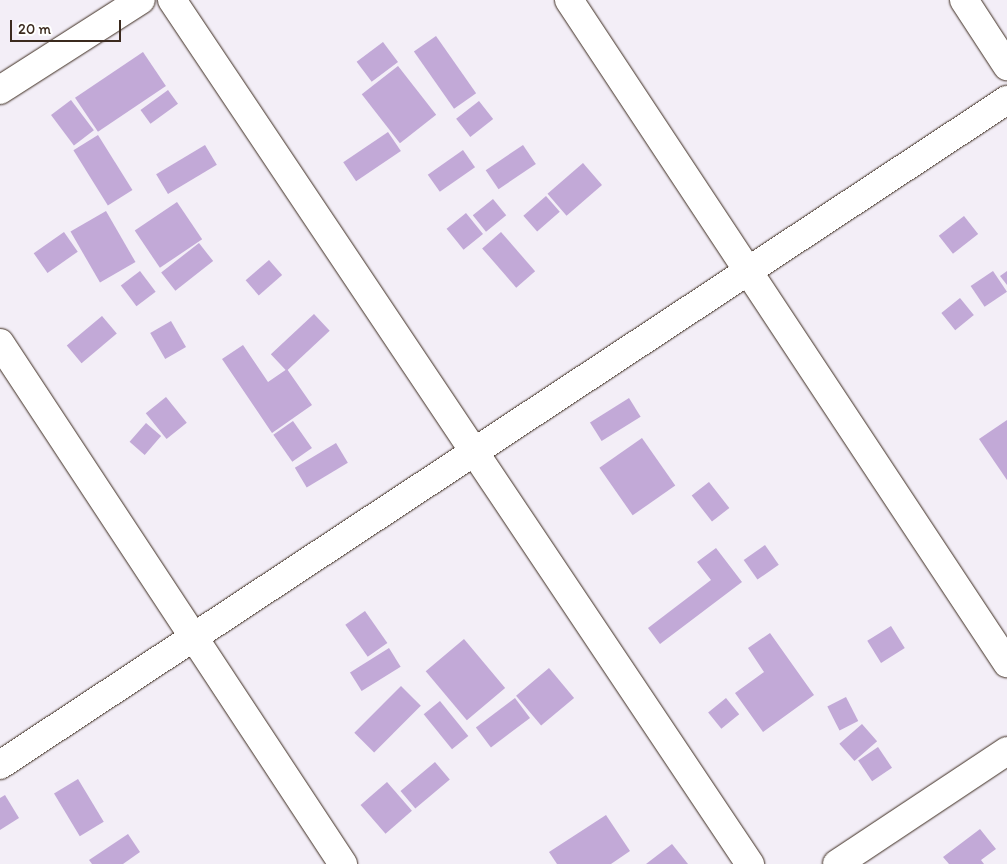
<!DOCTYPE html>
<html>
<head>
<meta charset="utf-8">
<style>
	body { margin:0 }
	#map { position:relative; width:1007px; height:864px; overflow:hidden; background:#f3eef7; font-family:Itim,sans-serif }
	div>[style] { position:absolute }
	.building>* { inset:0; background:#c2a9d7; transform-origin:0 0 }
	.roads { filter:drop-shadow(0 0 1px #3b2a1e) drop-shadow(0 0 1px #3b2a1e) }
	.minor>* { height:28px; margin:-14px; padding:0 14px; transform-origin:14px; border-radius:14px; background:#fff }
	span { translate:-50% -50%; white-space:nowrap; text-align:center; line-height:1.15; -webkit-text-stroke:5px #fff; paint-order:stroke }
	.scale { position:absolute; left:10px; top:20px; width:111px; height:22px; box-sizing:border-box; border:2px solid #3b2a1e; border-top:0; padding-left:6px; font-size:15px; line-height:18px; white-space:nowrap; color:#3b2a1e; -webkit-text-stroke:4px #fff; paint-order:stroke }
</style>
</head>
<body>
<div id="map">
	<div class="building">
		<i style="left:436px;top:36px;width:70px;height:27px;rotate:55deg"></i>
		<i style="left:383px;top:42px;width:25px;height:33px;rotate:53deg"></i>
		<i style="left:143px;top:52px;width:41px;height:82px;rotate:56deg"></i>
		<i style="left:398px;top:66px;width:62px;height:46px;rotate:52deg"></i>
		<i style="left:168px;top:90px;width:17px;height:34px;rotate:54deg"></i>
		<i style="left:71px;top:100px;width:38px;height:25px;rotate:53deg"></i>
		<i style="left:479px;top:101px;width:23px;height:29px;rotate:52deg"></i>
		<i style="left:388px;top:132px;width:23px;height:54px;rotate:56deg"></i>
		<i style="left:98px;top:135px;width:65px;height:29px;rotate:58deg"></i>
		<i style="left:205px;top:145px;width:23px;height:57px;rotate:59deg"></i>
		<i style="left:523px;top:145px;width:23px;height:45px;rotate:56deg"></i>
		<i style="left:463px;top:150px;width:21px;height:43px;rotate:55deg"></i>
		<i style="left:583px;top:163px;width:29px;height:47px;rotate:49deg"></i>
		<i style="left:546px;top:196px;width:21px;height:30px;rotate:49deg"></i>
		<i style="left:493px;top:199px;width:21px;height:26px;rotate:51deg"></i>
		<i style="left:177px;top:202px;width:45px;height:51px;rotate:56deg"></i>
		<i style="left:106px;top:211px;width:59px;height:41px;rotate:60deg"></i>
		<i style="left:466px;top:213px;width:27px;height:25px;rotate:51deg"></i>
		<i style="left:964px;top:216px;width:23px;height:32px;rotate:52deg"></i>
		<i style="left:64px;top:232px;width:24px;height:37px;rotate:55deg"></i>
		<i style="left:501px;top:232px;width:52px;height:25px;rotate:49deg"></i>
		<i style="left:199px;top:243px;width:23px;height:48px;rotate:52deg"></i>
		<i style="left:269px;top:260px;width:20px;height:31px;rotate:49deg"></i>
		<i style="left:140px;top:271px;width:26px;height:24px;rotate:53deg"></i>
		<i style="left:993px;top:271px;width:25px;height:27px;rotate:56deg"></i>
		<i style="clip-path:polygon(1007px 271px,1007px 285px,1000px 276px)"></i>
		<i style="left:960px;top:298px;width:22px;height:24px;rotate:51deg"></i>
		<i style="left:314px;top:314px;width:23px;height:59px;rotate:47deg"></i>
		<i style="left:102px;top:316px;width:23px;height:46px;rotate:50deg"></i>
		<i style="left:171px;top:321px;width:30px;height:24px;rotate:60deg"></i>
		<i style="clip-path:polygon(243px 345px,268px 382px,287px 369px,312px 405px,272px 433px,222px 359px)"></i>
		<i style="left:166px;top:397px;width:33px;height:26px;rotate:51deg"></i>
		<i style="left:629px;top:398px;width:22px;height:46px;rotate:58deg"></i>
		<i style="clip-path:polygon(1007px 420px,1007px 480px,979px 439px)"></i>
		<i style="left:293px;top:421px;width:33px;height:24px;rotate:55deg"></i>
		<i style="left:146px;top:423px;width:20px;height:25px;rotate:41deg"></i>
		<i style="left:642px;top:438px;width:58px;height:52px;rotate:55deg"></i>
		<i style="left:336px;top:443px;width:23px;height:48px;rotate:59deg"></i>
		<i style="left:709px;top:482px;width:33px;height:22px;rotate:52deg"></i>
		<i style="left:765px;top:545px;width:24px;height:26px;rotate:55deg"></i>
		<i style="clip-path:polygon(716px 548px,742px 582px,660px 644px,648px 628px,711px 580px,697px 562px)"></i>
		<i style="left:365px;top:611px;width:39px;height:24px;rotate:55deg"></i>
		<i style="left:891px;top:626px;width:26px;height:28px;rotate:58deg"></i>
		<i style="clip-path:polygon(770px 633px,814px 695px,763px 732px,735px 693px,764px 672px,748px 648px)"></i>
		<i style="left:464px;top:639px;width:64px;height:50px;rotate:50deg"></i>
		<i style="left:389px;top:648px;width:22px;height:46px;rotate:58deg"></i>
		<i style="left:549px;top:668px;width:39px;height:43px;rotate:50deg"></i>
		<i style="left:401px;top:686px;width:28px;height:66px;rotate:45deg"></i>
		<i style="left:846px;top:697px;width:27px;height:21px;rotate:63deg"></i>
		<i style="left:515px;top:698px;width:25px;height:49px;rotate:53deg"></i>
		<i style="left:726px;top:698px;width:21px;height:23px;rotate:51deg"></i>
		<i style="left:440px;top:701px;width:45px;height:21px;rotate:51deg"></i>
		<i style="left:862px;top:724px;width:23px;height:30px;rotate:49deg"></i>
		<i style="left:878px;top:747px;width:25px;height:24px;rotate:56deg"></i>
		<i style="left:435px;top:762px;width:23px;height:45px;rotate:50deg"></i>
		<i style="left:78px;top:779px;width:50px;height:28px;rotate:59deg"></i>
		<i style="left:387px;top:782px;width:38px;height:35px;rotate:49deg"></i>
		<i style="clip-path:polygon(5px 795px,19px 818px,0 830px,0 798px)"></i>
		<i style="clip-path:polygon(606px 815px,630px 851px,611px 864px,557px 864px,549px 852px)"></i>
		<i style="clip-path:polygon(980px 829px,996px 849px,981px 860px,984px 864px,949px 864px,943px 857px)"></i>
		<i style="clip-path:polygon(128px 834px,140px 852px,123px 864px,92px 864px,89px 860px)"></i>
		<i style="clip-path:polygon(672px 844px,688px 864px,646px 864px)"></i>
	</div>
	<div class="roads">
		<div class="minor">
			<i style="left:172px;top:0;width:1040px;rotate:56.22deg"></i>
			<i style="left:569px;top:0;width:795px;rotate:56.55deg"></i>
			<i style="left:964px;top:0;width:79px;rotate:56.9deg"></i>
			<i style="left:0;top:90px;width:167px;rotate:-32.6deg"></i>
			<i style="left:0;top:343px;width:624px;rotate:56.64deg"></i>
			<i style="left:0;top:765px;width:1207px;rotate:-33.44deg"></i>
			<i style="left:837px;top:864px;width:204px;rotate:-33.6deg"></i>
		</div>
	</div>
	<div class="scale">20 m</div>
</div>
</body>
</html>
